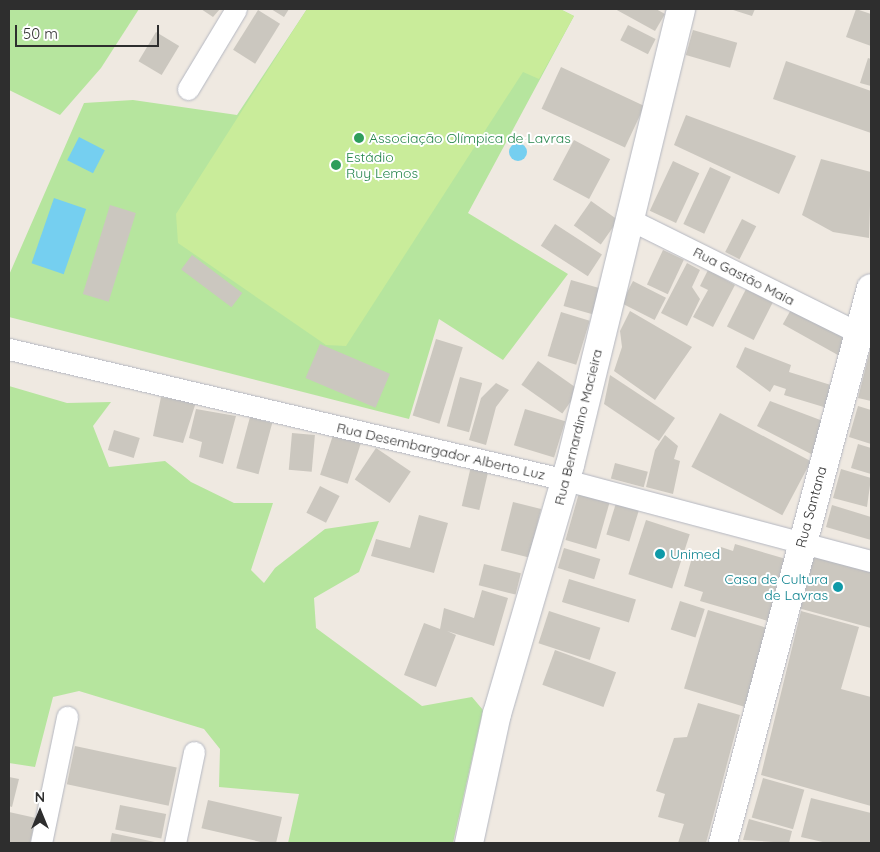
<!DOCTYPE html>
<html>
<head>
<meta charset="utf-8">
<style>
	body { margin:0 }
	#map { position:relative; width:880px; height:852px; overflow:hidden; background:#efe9e1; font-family:Quicksand,sans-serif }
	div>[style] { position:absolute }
	.green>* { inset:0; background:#b6e59e }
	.pitch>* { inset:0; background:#c9ec9a }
	.water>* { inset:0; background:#75cff0; transform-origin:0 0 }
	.round { border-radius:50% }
	.building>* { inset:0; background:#cbc7bf; transform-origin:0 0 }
	.roads { filter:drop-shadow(0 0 1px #b4b7c1) drop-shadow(0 0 1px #b4b7c1) }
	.minor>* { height:21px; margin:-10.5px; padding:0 10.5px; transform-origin:10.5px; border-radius:10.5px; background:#fff }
	.secondary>* { height:28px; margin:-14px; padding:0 14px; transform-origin:14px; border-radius:14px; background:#fff }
	.dots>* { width:14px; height:14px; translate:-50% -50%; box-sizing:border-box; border:2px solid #fff; border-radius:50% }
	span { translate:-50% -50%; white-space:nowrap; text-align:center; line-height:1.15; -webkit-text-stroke:4px #fff; paint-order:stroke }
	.leisure-label { font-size:14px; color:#27864d }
	.left { translate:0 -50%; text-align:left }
	.street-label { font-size:14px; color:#2e2e2e }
	.culture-label { font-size:14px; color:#0d838f }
	.right { translate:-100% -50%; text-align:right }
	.frame { position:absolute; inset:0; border:10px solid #2e2e2e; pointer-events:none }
	.north { position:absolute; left:15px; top:787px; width:50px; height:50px; -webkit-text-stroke:4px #fff; paint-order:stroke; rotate:0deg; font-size:14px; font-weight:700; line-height:20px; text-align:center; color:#2e2e2e }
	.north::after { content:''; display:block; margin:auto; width:18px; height:22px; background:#2e2e2e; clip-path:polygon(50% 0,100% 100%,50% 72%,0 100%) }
	.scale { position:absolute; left:15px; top:25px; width:144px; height:22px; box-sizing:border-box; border:2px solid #2e2e2e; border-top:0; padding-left:6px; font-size:15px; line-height:18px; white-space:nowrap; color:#2e2e2e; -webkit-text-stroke:4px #fff; paint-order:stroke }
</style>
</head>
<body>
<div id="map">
	<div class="green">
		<i style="clip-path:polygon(9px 9px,139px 9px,101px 68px,60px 115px,9px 90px)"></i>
		<i style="clip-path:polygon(307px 9px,560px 9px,574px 16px,468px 213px,568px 274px,503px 360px,439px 319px,409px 419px,9px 317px,9px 275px,84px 103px,133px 100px,237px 115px)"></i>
		<i style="clip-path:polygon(9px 386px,67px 403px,111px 402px,93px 426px,109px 467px,165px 461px,191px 482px,234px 503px,273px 503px,251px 570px,264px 583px,275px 568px,325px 529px,379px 521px,359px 572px,314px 598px,316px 628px,422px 706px,472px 697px,483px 710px,453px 843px,288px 843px,299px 794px,219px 787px,220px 749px,204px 729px,79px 691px,53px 697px,35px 767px,9px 763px)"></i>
	</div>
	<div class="pitch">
		<i style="clip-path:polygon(307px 9px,560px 9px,574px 16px,539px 79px,523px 72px,346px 346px,326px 345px,178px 243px,176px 214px)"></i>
	</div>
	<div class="water">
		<i style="left:79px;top:137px;width:29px;height:26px;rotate:27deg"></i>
		<i class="round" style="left:509px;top:143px;width:18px;height:18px"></i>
		<i style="left:54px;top:198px;width:34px;height:69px;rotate:19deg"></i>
	</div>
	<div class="building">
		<i style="clip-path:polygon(201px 9px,220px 9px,213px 17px)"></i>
		<i style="clip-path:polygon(271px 9px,289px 9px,284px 17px)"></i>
		<i style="clip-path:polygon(615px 9px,656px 9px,665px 14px,655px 31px)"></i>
		<i style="clip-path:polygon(730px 9px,755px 9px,752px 16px)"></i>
		<i style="clip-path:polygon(856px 9px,871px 14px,871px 46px,846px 37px)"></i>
		<i style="left:258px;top:10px;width:26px;height:47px;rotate:32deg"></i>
		<i style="left:628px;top:25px;width:31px;height:17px;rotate:27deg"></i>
		<i style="left:693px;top:30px;width:46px;height:26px;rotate:16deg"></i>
		<i style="left:156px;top:32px;width:27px;height:34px;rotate:31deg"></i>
		<i style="clip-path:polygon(868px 58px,871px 59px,871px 86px,860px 83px)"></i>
		<i style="clip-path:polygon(786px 61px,871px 91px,871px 133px,773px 99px)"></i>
		<i style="left:561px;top:67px;width:92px;height:46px;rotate:25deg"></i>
		<i style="clip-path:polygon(686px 115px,796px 156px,779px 194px,674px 145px)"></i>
		<i style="left:574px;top:140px;width:41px;height:45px;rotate:28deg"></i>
		<i style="clip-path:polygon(821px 159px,871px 172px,869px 238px,833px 232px,802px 215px)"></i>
		<i style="left:673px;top:161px;width:29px;height:55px;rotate:25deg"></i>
		<i style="left:710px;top:167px;width:23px;height:63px;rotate:25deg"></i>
		<i style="left:591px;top:201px;width:33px;height:30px;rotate:35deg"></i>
		<i style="left:110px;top:205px;width:27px;height:93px;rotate:17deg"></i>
		<i style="left:742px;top:219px;width:16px;height:37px;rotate:27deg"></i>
		<i style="left:555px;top:224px;width:56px;height:26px;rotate:33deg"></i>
		<i style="left:663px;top:250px;width:23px;height:38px;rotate:25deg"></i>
		<i style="left:192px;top:255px;width:63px;height:18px;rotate:37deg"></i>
		<i style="clip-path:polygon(687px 263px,700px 270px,692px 287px,700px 299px,687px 326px,661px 313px)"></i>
		<i style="clip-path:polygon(708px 270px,735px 285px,713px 327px,693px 317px,708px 290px,700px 286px)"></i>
		<i style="left:571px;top:280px;width:32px;height:27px;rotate:16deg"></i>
		<i style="left:633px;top:281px;width:37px;height:25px;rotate:27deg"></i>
		<i style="left:746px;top:289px;width:30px;height:42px;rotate:27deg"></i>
		<i style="left:793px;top:306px;width:65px;height:21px;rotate:29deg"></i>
		<i style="clip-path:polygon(630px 311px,692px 347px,655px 400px,614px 371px,622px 347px,620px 331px)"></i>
		<i style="left:561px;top:312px;width:30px;height:46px;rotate:17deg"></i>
		<i style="left:436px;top:339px;width:28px;height:80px;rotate:17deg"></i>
		<i style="left:320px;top:344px;width:76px;height:37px;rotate:23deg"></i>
		<i style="clip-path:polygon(871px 346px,871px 401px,858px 398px)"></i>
		<i style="clip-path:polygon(745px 347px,791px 365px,789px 372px,834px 386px,827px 408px,784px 395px,786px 389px,774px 385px,770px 392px,736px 367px)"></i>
		<i style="left:538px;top:361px;width:50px;height:29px;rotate:35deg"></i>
		<i style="clip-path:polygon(610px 375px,675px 418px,659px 441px,604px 404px)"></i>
		<i style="left:460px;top:377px;width:23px;height:51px;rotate:15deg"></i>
		<i style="clip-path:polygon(496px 383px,509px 390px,496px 407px,486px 445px,469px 440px,481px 398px)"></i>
		<i style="clip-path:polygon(161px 397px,196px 402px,183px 443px,153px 436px)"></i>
		<i style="clip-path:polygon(770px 401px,823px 421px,813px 455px,757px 426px)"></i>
		<i style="clip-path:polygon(858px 406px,871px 410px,871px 444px,849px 437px)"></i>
		<i style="clip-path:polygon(196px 409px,236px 416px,223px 464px,199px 457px,202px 442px,189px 438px)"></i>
		<i style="left:525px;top:409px;width:42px;height:38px;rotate:17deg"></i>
		<i style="left:720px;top:413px;width:103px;height:61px;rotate:28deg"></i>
		<i style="left:250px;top:417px;width:23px;height:53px;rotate:15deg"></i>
		<i style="left:114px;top:430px;width:27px;height:21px;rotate:17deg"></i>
		<i style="left:334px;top:432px;width:29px;height:45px;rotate:18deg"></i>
		<i style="left:292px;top:433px;width:23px;height:37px;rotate:5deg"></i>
		<i style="clip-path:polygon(665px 435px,678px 446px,674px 459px,680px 461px,673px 494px,646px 487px,655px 450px)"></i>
		<i style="clip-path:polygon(858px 444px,871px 448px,871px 474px,851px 468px)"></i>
		<i style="left:376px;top:448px;width:42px;height:38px;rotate:34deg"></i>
		<i style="left:615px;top:463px;width:34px;height:16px;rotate:15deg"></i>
		<i style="left:471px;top:466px;width:18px;height:41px;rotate:13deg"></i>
		<i style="clip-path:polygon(841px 469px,871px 478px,867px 507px,833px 498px)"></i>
		<i style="left:320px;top:486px;width:22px;height:30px;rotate:27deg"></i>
		<i style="left:579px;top:493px;width:32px;height:49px;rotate:16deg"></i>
		<i style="left:513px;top:502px;width:29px;height:50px;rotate:14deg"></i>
		<i style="left:616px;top:503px;width:24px;height:33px;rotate:17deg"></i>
		<i style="clip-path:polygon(832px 505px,871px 517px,871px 540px,826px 527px)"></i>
		<i style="clip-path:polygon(419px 515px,448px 523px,434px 573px,371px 556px,376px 539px,410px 548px)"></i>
		<i style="left:646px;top:520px;width:46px;height:57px;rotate:18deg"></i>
		<i style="clip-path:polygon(735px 544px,786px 559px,768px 621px,700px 601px,703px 592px,684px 586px,693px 554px,717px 560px,721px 547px,733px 551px)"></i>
		<i style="left:564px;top:548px;width:38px;height:21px;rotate:17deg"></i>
		<i style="clip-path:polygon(814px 551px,871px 566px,871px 628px,798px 608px)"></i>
		<i style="left:484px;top:564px;width:38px;height:22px;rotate:14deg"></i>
		<i style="left:569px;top:579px;width:70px;height:24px;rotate:17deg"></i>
		<i style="clip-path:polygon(482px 590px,508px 598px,494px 646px,447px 631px,456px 635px,436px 687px,404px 675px,424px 623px,440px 629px,444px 608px,474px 618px)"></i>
		<i style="left:680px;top:601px;width:26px;height:30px;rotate:18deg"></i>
		<i style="left:708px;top:610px;width:63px;height:82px;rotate:17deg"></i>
		<i style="left:549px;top:611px;width:54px;height:34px;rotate:18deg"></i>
		<i style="clip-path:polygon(801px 611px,859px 627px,841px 689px,871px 697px,871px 806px,761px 775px)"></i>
		<i style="left:555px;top:650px;width:65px;height:37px;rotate:20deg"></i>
		<i style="clip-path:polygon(698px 703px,740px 715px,706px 843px,678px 843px,684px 824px,658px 817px,665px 794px,656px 791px,674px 738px,687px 737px)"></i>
		<i style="left:75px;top:746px;width:104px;height:39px;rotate:12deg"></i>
		<i style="clip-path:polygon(9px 777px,19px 779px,12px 807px,9px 806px)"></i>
		<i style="left:763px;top:778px;width:43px;height:41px;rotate:16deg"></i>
		<i style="clip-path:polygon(811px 798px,871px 813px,871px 843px,827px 843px,801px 837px)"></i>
		<i style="left:208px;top:800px;width:76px;height:29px;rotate:13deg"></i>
		<i style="left:120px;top:805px;width:47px;height:25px;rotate:11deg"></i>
		<i style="clip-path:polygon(9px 812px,36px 818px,30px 843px,9px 842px)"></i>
		<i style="clip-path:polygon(749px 819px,792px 831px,789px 843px,743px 840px)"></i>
		<i style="clip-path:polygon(112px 833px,155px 842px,155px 843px,110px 843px)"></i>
	</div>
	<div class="roads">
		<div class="minor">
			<i style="left:188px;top:89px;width:93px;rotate:-59deg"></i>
			<i style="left:629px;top:219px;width:257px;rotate:26.4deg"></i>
			<i style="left:9px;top:349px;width:572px;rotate:13.23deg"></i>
			<i style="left:566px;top:480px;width:316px;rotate:14.9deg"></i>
			<i style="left:41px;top:843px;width:129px;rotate:-78.3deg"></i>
			<i style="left:175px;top:843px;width:93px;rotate:-78.2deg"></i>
		</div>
		<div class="secondary">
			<i style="left:469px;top:843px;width:132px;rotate:-77.8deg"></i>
			<i style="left:497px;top:714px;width:259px;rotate:-73.7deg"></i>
			<i style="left:570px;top:465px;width:469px;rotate:-76.3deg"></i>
			<i style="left:723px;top:843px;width:574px;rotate:-75.07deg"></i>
		</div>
	</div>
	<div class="dots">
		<i style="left:359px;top:138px;background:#2e9e5b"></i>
		<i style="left:336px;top:165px;background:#2e9e5b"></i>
		<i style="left:660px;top:554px;background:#0f9aa8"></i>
		<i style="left:838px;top:587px;background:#0f9aa8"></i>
	</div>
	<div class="leisure-label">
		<span class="left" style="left:369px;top:138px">Associação Olímpica de Lavras</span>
		<span class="left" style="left:346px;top:165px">Estádio<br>Ruy Lemos</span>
	</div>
	<div class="street-label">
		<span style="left:744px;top:276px;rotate:27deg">Rua Gastão Maia</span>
		<span style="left:578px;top:427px;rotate:-76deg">Rua Bernardino Macieira</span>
		<span style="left:441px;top:451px;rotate:13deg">Rua Desembargador Alberto Luz</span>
		<span style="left:811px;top:507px;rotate:-75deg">Rua Santana</span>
	</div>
	<div class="culture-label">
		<span class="left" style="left:670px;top:554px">Unimed</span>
		<span class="right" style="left:828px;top:587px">Casa de Cultura<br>de Lavras</span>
	</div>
	<div class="frame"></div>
	<div class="north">N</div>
	<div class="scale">50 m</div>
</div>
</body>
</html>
